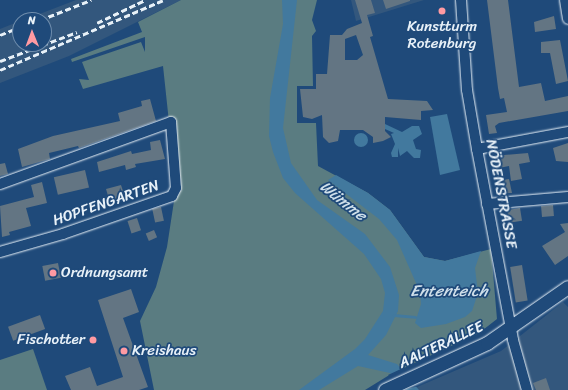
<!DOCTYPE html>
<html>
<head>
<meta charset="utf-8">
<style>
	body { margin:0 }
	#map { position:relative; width:568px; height:390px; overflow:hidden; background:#1f4a7a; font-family:Sriracha,sans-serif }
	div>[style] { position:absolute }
	.built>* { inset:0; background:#33577d }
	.green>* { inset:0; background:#5a7c81 }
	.water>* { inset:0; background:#42799e }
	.round { border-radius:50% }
	.pier>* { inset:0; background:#1f4a7a }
	.stream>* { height:2.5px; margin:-1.25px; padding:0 1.25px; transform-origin:1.25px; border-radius:1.25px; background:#42799e }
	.building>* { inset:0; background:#637583; transform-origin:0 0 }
	.roads { filter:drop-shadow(0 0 1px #e8f1f8) drop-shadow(0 0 1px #e8f1f8) }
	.minor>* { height:10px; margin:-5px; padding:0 5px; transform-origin:5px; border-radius:5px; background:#1f4a7a }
	.major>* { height:13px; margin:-6.5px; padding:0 6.5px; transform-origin:6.5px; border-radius:6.5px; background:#1f4a7a }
	.rail>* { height:2.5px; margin-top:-1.25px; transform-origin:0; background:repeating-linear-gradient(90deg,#e8f1f8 0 6px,transparent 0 9px) }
	.dots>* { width:11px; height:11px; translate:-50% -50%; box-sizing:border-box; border:2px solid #1f4a7a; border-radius:50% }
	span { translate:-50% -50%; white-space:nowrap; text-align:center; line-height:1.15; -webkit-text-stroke:3.5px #1f4a7a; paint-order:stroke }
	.poi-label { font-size:15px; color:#e8f1f8 }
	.left { translate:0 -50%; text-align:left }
	.right { translate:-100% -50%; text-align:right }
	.street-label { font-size:15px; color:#e8f1f8 }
	.water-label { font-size:16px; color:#cfdfea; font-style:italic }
	.north { position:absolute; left:12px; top:12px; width:40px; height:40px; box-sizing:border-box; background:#1f4a7a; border:1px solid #6f8dac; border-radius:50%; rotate:359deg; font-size:11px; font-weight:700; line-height:16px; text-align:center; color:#e8f1f8 }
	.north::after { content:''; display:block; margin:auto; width:14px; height:18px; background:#ff9aa2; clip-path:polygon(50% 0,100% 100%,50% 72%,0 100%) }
</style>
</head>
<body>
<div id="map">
	<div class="built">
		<i style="clip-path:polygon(76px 0,181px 0,69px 56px,0 83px,0 29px,20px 21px,20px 44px,44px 44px,44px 20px,24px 20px)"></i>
		<i style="clip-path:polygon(351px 0,424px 0,356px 21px)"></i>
		<i style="clip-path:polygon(563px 302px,568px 307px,568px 390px,410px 390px,501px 351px)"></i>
	</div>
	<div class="green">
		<i style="clip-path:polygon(181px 0,317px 0,312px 20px,316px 31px,312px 36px,313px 86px,297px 86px,297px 123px,316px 123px,318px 166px,368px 193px,390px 210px,424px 257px,445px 261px,491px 249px,497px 319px,479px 333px,391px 374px,365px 390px,154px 390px,140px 321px,156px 287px,167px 247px,176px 188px,163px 66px,83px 89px,79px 79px,89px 80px,82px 62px,141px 42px,145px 52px,145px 37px,72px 62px,71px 59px,142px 32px,138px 22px)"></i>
		<i style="clip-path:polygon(33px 349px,47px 390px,0 390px,0 360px)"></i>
	</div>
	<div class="water">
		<i style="clip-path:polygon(282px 0,297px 0,283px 128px,291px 163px,317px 200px,365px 234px,390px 267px,399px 295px,398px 311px,386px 335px,368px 355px,397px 364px,419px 390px,406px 390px,390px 373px,358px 366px,319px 390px,299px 390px,355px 349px,365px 339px,383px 311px,385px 293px,381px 279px,364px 254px,295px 193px,283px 178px,273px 152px,269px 136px,270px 98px,283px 24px)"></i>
		<i style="clip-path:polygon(447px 114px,460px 170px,440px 175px,430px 117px)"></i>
		<i style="clip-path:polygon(385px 124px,402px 132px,412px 126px,419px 126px,422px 134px,413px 140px,416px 149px,421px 150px,420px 158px,414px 158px,407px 151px,400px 156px,398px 148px,398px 157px,392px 157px,391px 153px,395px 144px,391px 134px,394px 133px,385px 129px)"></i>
		<i class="round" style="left:354px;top:133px;width:14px;height:14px"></i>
		<i style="clip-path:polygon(336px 175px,368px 193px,390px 210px,424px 257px,445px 261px,481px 251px,475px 268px,478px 293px,472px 311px,465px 317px,446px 324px,421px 328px,415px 323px,421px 304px,420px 292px,397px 240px,379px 219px,328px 180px)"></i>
	</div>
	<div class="pier">
		<i style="clip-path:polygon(403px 368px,419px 386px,403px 390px,388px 375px)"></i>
	</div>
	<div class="stream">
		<i style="left:394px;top:315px;width:21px;rotate:5deg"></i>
	</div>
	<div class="building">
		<i style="clip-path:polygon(evenodd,355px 0,371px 0,375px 13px,367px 15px,373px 36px,370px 37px,388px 99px,427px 101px,433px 110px,421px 111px,421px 120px,385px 117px,385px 131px,391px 137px,383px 141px,373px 143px,373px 137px,363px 130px,340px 130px,338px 141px,329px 143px,323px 137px,322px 115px,312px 119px,303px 117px,300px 89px,316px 89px,316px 74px,327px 74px,330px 35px,342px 35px,347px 29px,362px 23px,355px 0,356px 35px,363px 55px,357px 60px,345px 60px,345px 39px,356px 35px)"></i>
		<i style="clip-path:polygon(383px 0,410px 0,410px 1px,386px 9px)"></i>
		<i style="clip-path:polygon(487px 0,508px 0,519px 87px,541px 83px,545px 101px,568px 96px,568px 111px,499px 123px,495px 126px,497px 133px,489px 134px,486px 115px,507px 112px,504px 98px,500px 99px,498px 88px)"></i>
		<i style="clip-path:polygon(554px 16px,556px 29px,535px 32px,534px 22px)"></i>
		<i style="clip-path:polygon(560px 40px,568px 81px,556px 84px,550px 53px,541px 53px,541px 42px)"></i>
		<i style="clip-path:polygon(150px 99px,156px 121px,79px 148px,78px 146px,49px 153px,50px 159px,22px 167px,18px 149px,53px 136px,120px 121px,118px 113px,142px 106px,141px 101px)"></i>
		<i style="clip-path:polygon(160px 140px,165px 159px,135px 164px,136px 167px,126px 170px,125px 165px,99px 172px,97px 162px,131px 151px,132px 154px,151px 150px,150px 142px)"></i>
		<i style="clip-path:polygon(568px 143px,568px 162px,556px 161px,553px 148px)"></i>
		<i style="clip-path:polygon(528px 153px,530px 162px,519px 164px,522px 179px,511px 181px,509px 166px,494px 169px,492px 156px)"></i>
		<i style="clip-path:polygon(5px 163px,8px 174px,0 176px,0 164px)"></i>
		<i style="left:85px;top:170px;width:18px;height:32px;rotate:77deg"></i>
		<i style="clip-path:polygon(509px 179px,512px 193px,497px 193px,495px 181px)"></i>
		<i style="clip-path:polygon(42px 182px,47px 203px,26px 208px,31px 226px,9px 232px,10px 235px,2px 237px,0 206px,34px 197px,31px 185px)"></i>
		<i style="clip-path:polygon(121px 185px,126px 200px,116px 203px,109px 199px,106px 189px)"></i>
		<i style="left:553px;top:205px;width:11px;height:12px;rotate:85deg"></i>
		<i style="left:161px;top:207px;width:14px;height:9px;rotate:78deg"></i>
		<i style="left:520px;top:208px;width:13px;height:13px;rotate:81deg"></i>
		<i style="left:137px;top:218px;width:13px;height:10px;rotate:72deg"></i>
		<i style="clip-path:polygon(568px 223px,568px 256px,555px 265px,542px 246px,565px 232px,560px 224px)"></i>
		<i style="left:154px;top:230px;width:8px;height:9px;rotate:67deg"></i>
		<i style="left:58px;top:263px;width:15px;height:16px;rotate:79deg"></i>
		<i style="left:522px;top:265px;width:36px;height:12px;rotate:81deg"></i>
		<i style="clip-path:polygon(131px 289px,139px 312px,123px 318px,148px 387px,139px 390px,71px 390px,65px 376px,90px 367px,97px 386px,123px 377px,98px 300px)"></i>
		<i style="left:40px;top:315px;width:15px;height:34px;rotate:70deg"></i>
		<i style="clip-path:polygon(546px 378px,550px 390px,536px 390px,533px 383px)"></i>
	</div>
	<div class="roads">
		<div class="minor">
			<i style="left:461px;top:0;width:90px;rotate:86.2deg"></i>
			<i style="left:467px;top:90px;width:60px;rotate:80.4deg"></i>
			<i style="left:477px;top:149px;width:194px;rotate:79.3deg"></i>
			<i style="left:513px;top:340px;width:52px;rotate:74.4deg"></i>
			<i style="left:565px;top:0;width:19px;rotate:81deg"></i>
			<i style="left:477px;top:149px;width:93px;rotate:-10.6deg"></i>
			<i style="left:0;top:184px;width:182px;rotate:-19.9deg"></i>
			<i style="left:171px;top:122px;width:66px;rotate:85.7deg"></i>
			<i style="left:176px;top:188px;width:9px;rotate:117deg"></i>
			<i style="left:172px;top:196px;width:115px;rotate:160.8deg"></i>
			<i style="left:63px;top:234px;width:66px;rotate:164.1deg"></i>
			<i style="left:487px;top:204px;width:81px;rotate:-4.9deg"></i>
		</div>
		<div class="major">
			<i style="left:385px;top:390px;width:112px;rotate:-24.7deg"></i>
			<i style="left:487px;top:343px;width:98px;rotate:-34.7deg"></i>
		</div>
	</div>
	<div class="rail">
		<i style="left:40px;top:20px;width:55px;rotate:-21.4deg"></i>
		<i style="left:97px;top:23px;width:53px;rotate:-25.6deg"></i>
		<i style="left:0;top:35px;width:22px;rotate:-22deg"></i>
		<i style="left:0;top:61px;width:82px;rotate:-20.6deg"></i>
		<i style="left:0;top:70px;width:177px;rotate:-23.2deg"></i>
	</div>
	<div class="dots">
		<i style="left:442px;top:11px;background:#ff9aa2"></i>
		<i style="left:53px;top:273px;background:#ff9aa2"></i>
		<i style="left:93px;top:340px;background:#ff9aa2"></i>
		<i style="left:124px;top:351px;background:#ff9aa2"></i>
	</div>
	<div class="poi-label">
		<span style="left:442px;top:35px">Kunstturm<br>Rotenburg</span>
		<span class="left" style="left:61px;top:273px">Ordnungsamt</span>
		<span class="right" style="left:85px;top:340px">Fischotter</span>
		<span class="left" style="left:132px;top:351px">Kreishaus</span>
	</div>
	<div class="street-label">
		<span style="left:501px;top:194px;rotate:79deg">NÖDENSTRASSE</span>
		<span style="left:106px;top:203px;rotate:-19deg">HOPFENGARTEN</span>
		<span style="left:441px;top:345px;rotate:-25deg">AALTERALLEE</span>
	</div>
	<div class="water-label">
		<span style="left:343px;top:201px;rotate:38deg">Wümme</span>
		<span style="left:449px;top:291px">Ententeich</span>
	</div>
	<div class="north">N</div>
</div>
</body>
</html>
